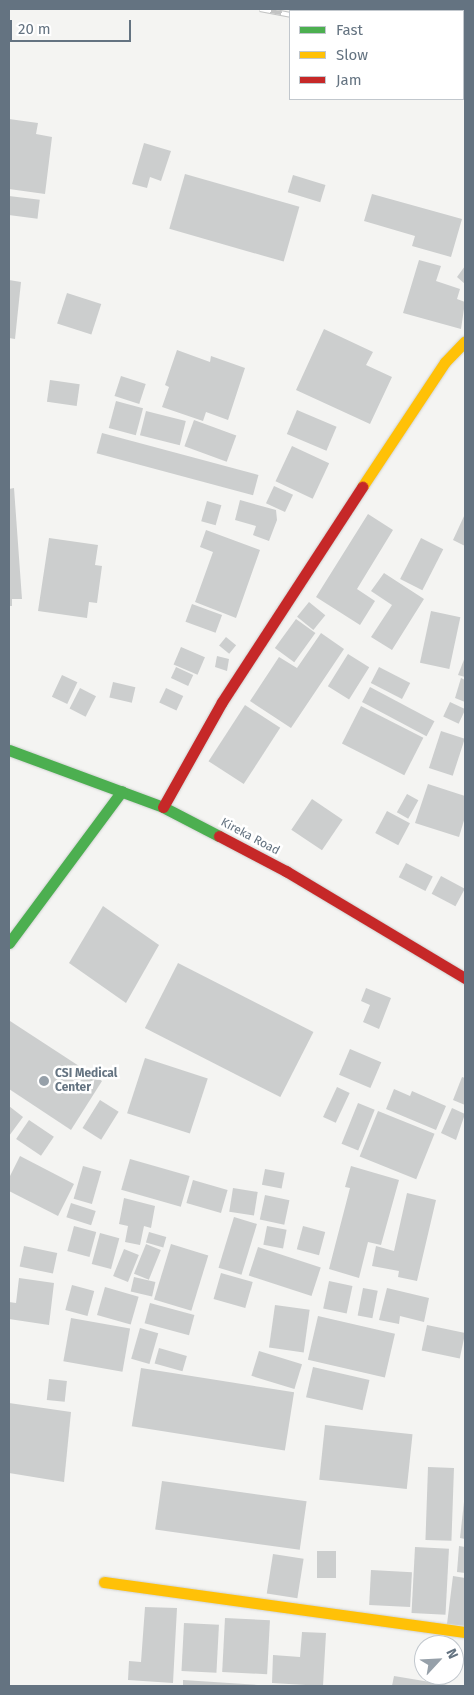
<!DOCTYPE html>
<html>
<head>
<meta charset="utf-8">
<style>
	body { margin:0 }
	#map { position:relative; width:474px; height:1695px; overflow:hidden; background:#f4f4f2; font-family:"Fira Sans",sans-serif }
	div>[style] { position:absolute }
	.building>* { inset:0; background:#cccece; transform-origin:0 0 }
	.roads { filter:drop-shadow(0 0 1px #d0d2d1) drop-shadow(0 0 1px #d0d2d1) }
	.fast>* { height:11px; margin:-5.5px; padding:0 5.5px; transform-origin:5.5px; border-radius:5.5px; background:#4caf50 }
	.slow>* { height:11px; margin:-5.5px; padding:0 5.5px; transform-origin:5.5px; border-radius:5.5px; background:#ffc107 }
	.jam>* { height:11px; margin:-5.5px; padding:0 5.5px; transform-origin:5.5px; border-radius:5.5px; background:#c62828 }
	.rail>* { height:5.5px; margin-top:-2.75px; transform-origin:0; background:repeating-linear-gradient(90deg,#fff 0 11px,#c2c3c3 0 22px); box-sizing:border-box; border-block:1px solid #c2c3c3 }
	.dots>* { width:14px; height:14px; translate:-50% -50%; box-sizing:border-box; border:2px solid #fff; border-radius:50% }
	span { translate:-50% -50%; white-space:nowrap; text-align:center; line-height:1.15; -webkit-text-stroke:5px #fff; paint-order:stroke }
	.street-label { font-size:12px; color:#647381 }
	.poi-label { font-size:12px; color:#647381; font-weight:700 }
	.left { translate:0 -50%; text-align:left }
	.frame { position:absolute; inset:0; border:10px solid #647381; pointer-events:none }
	.legend { position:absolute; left:289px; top:10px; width:175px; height:90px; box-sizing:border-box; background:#fff; border:1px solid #c1c7cd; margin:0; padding:6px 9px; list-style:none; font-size:15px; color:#647381 }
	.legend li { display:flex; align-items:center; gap:10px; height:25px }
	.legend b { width:25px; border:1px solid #c1c7cd }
	.north { position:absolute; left:414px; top:1635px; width:50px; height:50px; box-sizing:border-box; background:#fff; border:1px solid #c1c7cd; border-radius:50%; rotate:65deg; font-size:14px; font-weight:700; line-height:20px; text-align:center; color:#647381 }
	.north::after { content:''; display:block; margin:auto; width:18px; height:22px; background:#96a0a9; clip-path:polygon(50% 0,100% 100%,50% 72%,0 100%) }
	.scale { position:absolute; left:10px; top:20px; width:121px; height:22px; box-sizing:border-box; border:2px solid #647381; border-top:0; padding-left:6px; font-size:15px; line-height:18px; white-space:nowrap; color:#647381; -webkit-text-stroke:4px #fff; paint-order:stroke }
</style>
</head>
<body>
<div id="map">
	<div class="building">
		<i style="clip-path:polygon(9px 119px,38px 123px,36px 134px,52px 137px,45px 194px,9px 189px)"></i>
		<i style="clip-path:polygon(144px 143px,171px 151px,161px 181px,150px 177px,147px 188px,132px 184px)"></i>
		<i style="left:185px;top:174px;width:119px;height:57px;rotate:16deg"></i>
		<i style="left:293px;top:175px;width:34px;height:18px;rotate:17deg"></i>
		<i style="clip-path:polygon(372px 194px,462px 219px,451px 257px,412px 246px,415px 236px,364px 221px)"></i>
		<i style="left:9px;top:196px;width:31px;height:19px;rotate:7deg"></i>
		<i style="clip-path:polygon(419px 260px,441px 266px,436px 281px,460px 289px,457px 299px,465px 302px,461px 329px,403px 313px)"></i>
		<i style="clip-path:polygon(465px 266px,465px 284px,457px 277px)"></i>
		<i style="clip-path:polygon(9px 280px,21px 282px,15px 339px,9px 338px)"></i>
		<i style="left:67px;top:293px;width:36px;height:32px;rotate:18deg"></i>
		<i style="clip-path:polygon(324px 329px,373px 352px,366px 365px,392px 377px,370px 424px,296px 390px)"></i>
		<i style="clip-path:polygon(177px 350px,210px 362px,211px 356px,245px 368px,228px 420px,206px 412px,203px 421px,162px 407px,169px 387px,165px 385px)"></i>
		<i style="left:121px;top:376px;width:26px;height:21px;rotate:18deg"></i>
		<i style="left:50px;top:380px;width:30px;height:22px;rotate:8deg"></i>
		<i style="left:116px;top:401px;width:28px;height:28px;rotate:15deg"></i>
		<i style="left:297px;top:410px;width:43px;height:26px;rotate:23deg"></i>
		<i style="left:146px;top:411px;width:41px;height:25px;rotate:14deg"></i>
		<i style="left:194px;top:420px;width:45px;height:28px;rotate:20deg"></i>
		<i style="left:102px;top:433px;width:162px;height:21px;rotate:15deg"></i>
		<i style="left:292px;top:446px;width:41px;height:39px;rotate:25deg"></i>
		<i style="left:274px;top:486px;width:21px;height:19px;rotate:25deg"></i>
		<i style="clip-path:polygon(14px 488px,22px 599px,12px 599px,12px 606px,9px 606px,9px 489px)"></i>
		<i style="clip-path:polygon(240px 500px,276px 510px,277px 520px,269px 541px,253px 535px,256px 526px,235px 520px)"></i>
		<i style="left:207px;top:501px;width:15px;height:21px;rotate:16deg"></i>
		<i style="clip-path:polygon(368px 514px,393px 530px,357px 589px,375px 601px,360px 625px,316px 597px)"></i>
		<i style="clip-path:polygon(465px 514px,465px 546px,453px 540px)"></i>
		<i style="clip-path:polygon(206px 530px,260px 550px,236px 618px,195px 602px,213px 552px,200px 547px)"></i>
		<i style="clip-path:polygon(49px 538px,98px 545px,95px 565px,102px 566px,97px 603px,89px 602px,87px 618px,38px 611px)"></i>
		<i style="left:421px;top:538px;width:25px;height:46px;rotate:27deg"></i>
		<i style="clip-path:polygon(384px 573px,424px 599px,392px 650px,371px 637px,392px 605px,371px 591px)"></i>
		<i style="left:309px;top:602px;width:21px;height:19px;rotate:39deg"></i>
		<i style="left:192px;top:604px;width:32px;height:19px;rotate:20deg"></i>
		<i style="left:431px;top:611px;width:30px;height:53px;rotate:12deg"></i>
		<i style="left:296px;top:619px;width:24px;height:36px;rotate:36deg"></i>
		<i style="clip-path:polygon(321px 633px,344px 649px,291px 728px,250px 701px,279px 657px,297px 668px)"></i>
		<i style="left:226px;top:637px;width:13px;height:11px;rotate:39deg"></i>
		<i style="left:181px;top:647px;width:26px;height:19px;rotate:23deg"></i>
		<i style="left:348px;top:654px;width:25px;height:38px;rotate:32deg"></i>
		<i style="clip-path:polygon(217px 656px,229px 659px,227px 671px,215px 667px)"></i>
		<i style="clip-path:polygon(465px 657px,465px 677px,458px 675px)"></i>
		<i style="left:176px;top:667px;width:19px;height:12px;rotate:25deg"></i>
		<i style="left:379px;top:667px;width:35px;height:18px;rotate:27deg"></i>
		<i style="left:62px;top:675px;width:17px;height:24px;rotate:25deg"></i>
		<i style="clip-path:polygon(461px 678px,465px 680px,465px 702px,455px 698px)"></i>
		<i style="left:113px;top:682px;width:23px;height:16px;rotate:13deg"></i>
		<i style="left:370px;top:687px;width:73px;height:17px;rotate:28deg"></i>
		<i style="left:80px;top:688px;width:18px;height:23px;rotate:27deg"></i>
		<i style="left:166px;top:688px;width:19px;height:16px;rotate:25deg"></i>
		<i style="left:450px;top:702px;width:17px;height:16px;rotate:25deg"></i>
		<i style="left:245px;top:705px;width:42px;height:67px;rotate:33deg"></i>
		<i style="left:361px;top:706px;width:70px;height:42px;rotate:27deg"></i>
		<i style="left:441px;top:731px;width:25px;height:39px;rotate:18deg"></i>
		<i style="clip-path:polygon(428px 784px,465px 796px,465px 817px,459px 837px,415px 823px)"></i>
		<i style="left:407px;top:794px;width:13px;height:21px;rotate:29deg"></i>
		<i style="left:312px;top:799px;width:37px;height:37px;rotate:34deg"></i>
		<i style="left:387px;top:811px;width:26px;height:25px;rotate:28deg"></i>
		<i style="left:406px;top:863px;width:30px;height:16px;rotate:27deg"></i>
		<i style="left:441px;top:876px;width:27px;height:20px;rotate:28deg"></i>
		<i style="clip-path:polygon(103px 906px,159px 945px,126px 1003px,69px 963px)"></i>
		<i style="left:178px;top:963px;width:152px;height:73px;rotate:27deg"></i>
		<i style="clip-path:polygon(366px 988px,391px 998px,379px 1029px,363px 1022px,370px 1005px,361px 1001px)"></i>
		<i style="clip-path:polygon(10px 1021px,102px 1081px,71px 1130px,9px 1089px)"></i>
		<i style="left:350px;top:1049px;width:34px;height:28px;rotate:23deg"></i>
		<i style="left:145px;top:1058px;width:66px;height:58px;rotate:18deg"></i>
		<i style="clip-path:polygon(462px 1077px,465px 1078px,465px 1105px,453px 1100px)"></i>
		<i style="left:337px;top:1087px;width:14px;height:33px;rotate:25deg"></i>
		<i style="clip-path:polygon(394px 1089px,410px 1096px,412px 1091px,446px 1106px,436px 1130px,386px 1109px)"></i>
		<i style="left:100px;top:1100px;width:22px;height:33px;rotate:32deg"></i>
		<i style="left:358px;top:1103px;width:18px;height:44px;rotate:22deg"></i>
		<i style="clip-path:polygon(9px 1106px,23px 1117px,9px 1136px)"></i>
		<i style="clip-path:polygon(452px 1108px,465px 1114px,456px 1140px,441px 1133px)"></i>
		<i style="left:378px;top:1111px;width:61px;height:49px;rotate:22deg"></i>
		<i style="left:29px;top:1120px;width:30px;height:23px;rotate:34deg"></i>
		<i style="clip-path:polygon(20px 1156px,74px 1184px,58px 1216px,9px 1191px,9px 1178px)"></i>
		<i style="left:130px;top:1159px;width:62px;height:32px;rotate:16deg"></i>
		<i style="left:83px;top:1166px;width:19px;height:34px;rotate:16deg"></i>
		<i style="clip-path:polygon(351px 1166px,399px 1180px,381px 1245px,368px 1242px,359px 1278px,329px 1269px,350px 1188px,345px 1187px)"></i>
		<i style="left:265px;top:1169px;width:20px;height:16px;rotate:11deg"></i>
		<i style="left:193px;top:1180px;width:36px;height:24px;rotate:16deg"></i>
		<i style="left:233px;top:1188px;width:25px;height:24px;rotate:9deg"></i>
		<i style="clip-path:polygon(407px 1193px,436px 1200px,417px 1281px,398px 1277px,399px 1271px,372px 1266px,376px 1246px,394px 1251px)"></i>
		<i style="left:265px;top:1195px;width:25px;height:25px;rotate:12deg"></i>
		<i style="clip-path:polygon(124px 1198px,155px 1206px,151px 1228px,144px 1226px,140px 1245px,125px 1242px,128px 1226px,119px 1224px)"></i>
		<i style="left:71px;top:1203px;width:26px;height:15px;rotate:18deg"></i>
		<i style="left:234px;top:1217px;width:24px;height:53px;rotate:17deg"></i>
		<i style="left:74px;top:1226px;width:23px;height:26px;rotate:15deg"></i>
		<i style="left:267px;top:1226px;width:20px;height:19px;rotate:11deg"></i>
		<i style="left:303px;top:1226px;width:23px;height:24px;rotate:15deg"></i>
		<i style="left:149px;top:1232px;width:18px;height:11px;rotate:16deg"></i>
		<i style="left:100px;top:1233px;width:20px;height:32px;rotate:15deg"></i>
		<i style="left:146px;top:1244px;width:16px;height:32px;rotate:22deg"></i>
		<i style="left:171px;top:1244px;width:39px;height:58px;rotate:17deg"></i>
		<i style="left:24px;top:1246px;width:34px;height:21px;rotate:12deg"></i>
		<i style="left:258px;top:1247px;width:66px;height:30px;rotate:18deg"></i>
		<i style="left:124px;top:1249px;width:16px;height:29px;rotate:22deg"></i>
		<i style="left:221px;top:1273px;width:33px;height:27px;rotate:16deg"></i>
		<i style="left:134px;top:1277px;width:22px;height:15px;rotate:13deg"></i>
		<i style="clip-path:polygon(19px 1278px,54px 1283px,49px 1325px,9px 1319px,9px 1302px,16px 1303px)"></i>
		<i style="left:329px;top:1281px;width:24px;height:28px;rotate:12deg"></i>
		<i style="left:72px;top:1285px;width:23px;height:26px;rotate:15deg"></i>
		<i style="left:105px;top:1287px;width:35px;height:29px;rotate:16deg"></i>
		<i style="left:363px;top:1288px;width:15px;height:28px;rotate:11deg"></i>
		<i style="clip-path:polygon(387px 1288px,429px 1298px,424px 1322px,400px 1316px,399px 1324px,379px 1320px)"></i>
		<i style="left:150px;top:1303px;width:46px;height:21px;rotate:15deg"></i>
		<i style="left:275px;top:1305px;width:35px;height:43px;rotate:8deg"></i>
		<i style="left:318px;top:1316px;width:79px;height:45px;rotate:13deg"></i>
		<i style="left:71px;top:1318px;width:60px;height:44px;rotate:10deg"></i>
		<i style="left:427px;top:1325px;width:39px;height:26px;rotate:12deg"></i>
		<i style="left:140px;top:1328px;width:19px;height:32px;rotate:16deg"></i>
		<i style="left:159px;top:1348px;width:29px;height:16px;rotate:16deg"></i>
		<i style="left:259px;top:1351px;width:45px;height:26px;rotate:17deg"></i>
		<i style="left:313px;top:1367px;width:58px;height:31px;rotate:13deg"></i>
		<i style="left:141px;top:1368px;width:155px;height:59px;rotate:9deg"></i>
		<i style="left:49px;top:1379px;width:18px;height:21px;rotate:6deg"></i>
		<i style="clip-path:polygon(9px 1403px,71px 1412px,64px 1482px,9px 1473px)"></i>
		<i style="left:325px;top:1425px;width:88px;height:55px;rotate:6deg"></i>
		<i style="left:428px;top:1467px;width:26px;height:73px;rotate:2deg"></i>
		<i style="left:162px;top:1481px;width:146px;height:49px;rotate:8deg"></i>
		<i style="clip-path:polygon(464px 1502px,465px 1502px,465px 1539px,460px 1538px)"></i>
		<i style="clip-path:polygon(459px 1546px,465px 1547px,465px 1573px,457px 1572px)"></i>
		<i style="left:415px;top:1547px;width:34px;height:66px;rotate:3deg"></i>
		<i style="left:317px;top:1551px;width:19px;height:27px"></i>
		<i style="left:273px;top:1554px;width:31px;height:40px;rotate:9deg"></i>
		<i style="left:371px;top:1570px;width:41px;height:35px;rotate:3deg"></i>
		<i style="clip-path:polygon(453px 1576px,465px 1578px,465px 1626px,447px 1624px)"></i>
		<i style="clip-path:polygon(145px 1607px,177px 1608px,173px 1683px,128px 1680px,129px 1661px,141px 1662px)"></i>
		<i style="left:225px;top:1618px;width:45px;height:54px;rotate:3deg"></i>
		<i style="left:184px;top:1623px;width:35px;height:48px;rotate:3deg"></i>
		<i style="clip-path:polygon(302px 1632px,326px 1633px,323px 1686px,272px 1683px,273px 1655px,300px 1657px)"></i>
		<i style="clip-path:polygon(394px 1676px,448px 1685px,448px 1686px,392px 1686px)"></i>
		<i style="clip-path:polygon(183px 1680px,258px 1685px,258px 1686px,183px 1686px)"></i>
	</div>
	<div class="roads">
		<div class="fast">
			<i style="left:9px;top:750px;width:164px;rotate:20.3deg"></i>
			<i style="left:163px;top:807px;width:63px;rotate:27.4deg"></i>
			<i style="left:9px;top:943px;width:189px;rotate:-53.4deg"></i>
		</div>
		<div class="slow">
			<i style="left:362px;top:487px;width:150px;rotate:-56.4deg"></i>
			<i style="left:445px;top:362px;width:29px;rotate:-46deg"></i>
			<i style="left:104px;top:1582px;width:364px;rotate:7.9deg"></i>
		</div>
		<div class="jam">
			<i style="left:163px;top:807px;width:120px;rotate:-60.7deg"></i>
			<i style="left:222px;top:702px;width:257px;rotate:-56.9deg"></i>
			<i style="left:219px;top:836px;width:76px;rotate:27.6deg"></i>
			<i style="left:286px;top:871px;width:209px;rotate:30.9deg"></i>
		</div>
	</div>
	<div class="rail">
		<i style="left:260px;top:9px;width:31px;rotate:11deg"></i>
		<i style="left:463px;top:47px;width:2px;rotate:27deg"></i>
	</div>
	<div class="dots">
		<i style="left:44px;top:1081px;background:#96a0a9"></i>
	</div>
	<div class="street-label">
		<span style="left:250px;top:837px;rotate:28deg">Kireka Road</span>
	</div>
	<div class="poi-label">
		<span class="left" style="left:55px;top:1081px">CSI Medical<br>Center</span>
	</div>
	<div class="frame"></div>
	<ul class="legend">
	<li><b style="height:6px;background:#4caf50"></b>Fast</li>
	<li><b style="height:6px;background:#ffc107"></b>Slow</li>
	<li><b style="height:6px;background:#c62828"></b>Jam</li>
	</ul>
	<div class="north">N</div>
	<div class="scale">20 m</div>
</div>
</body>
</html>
